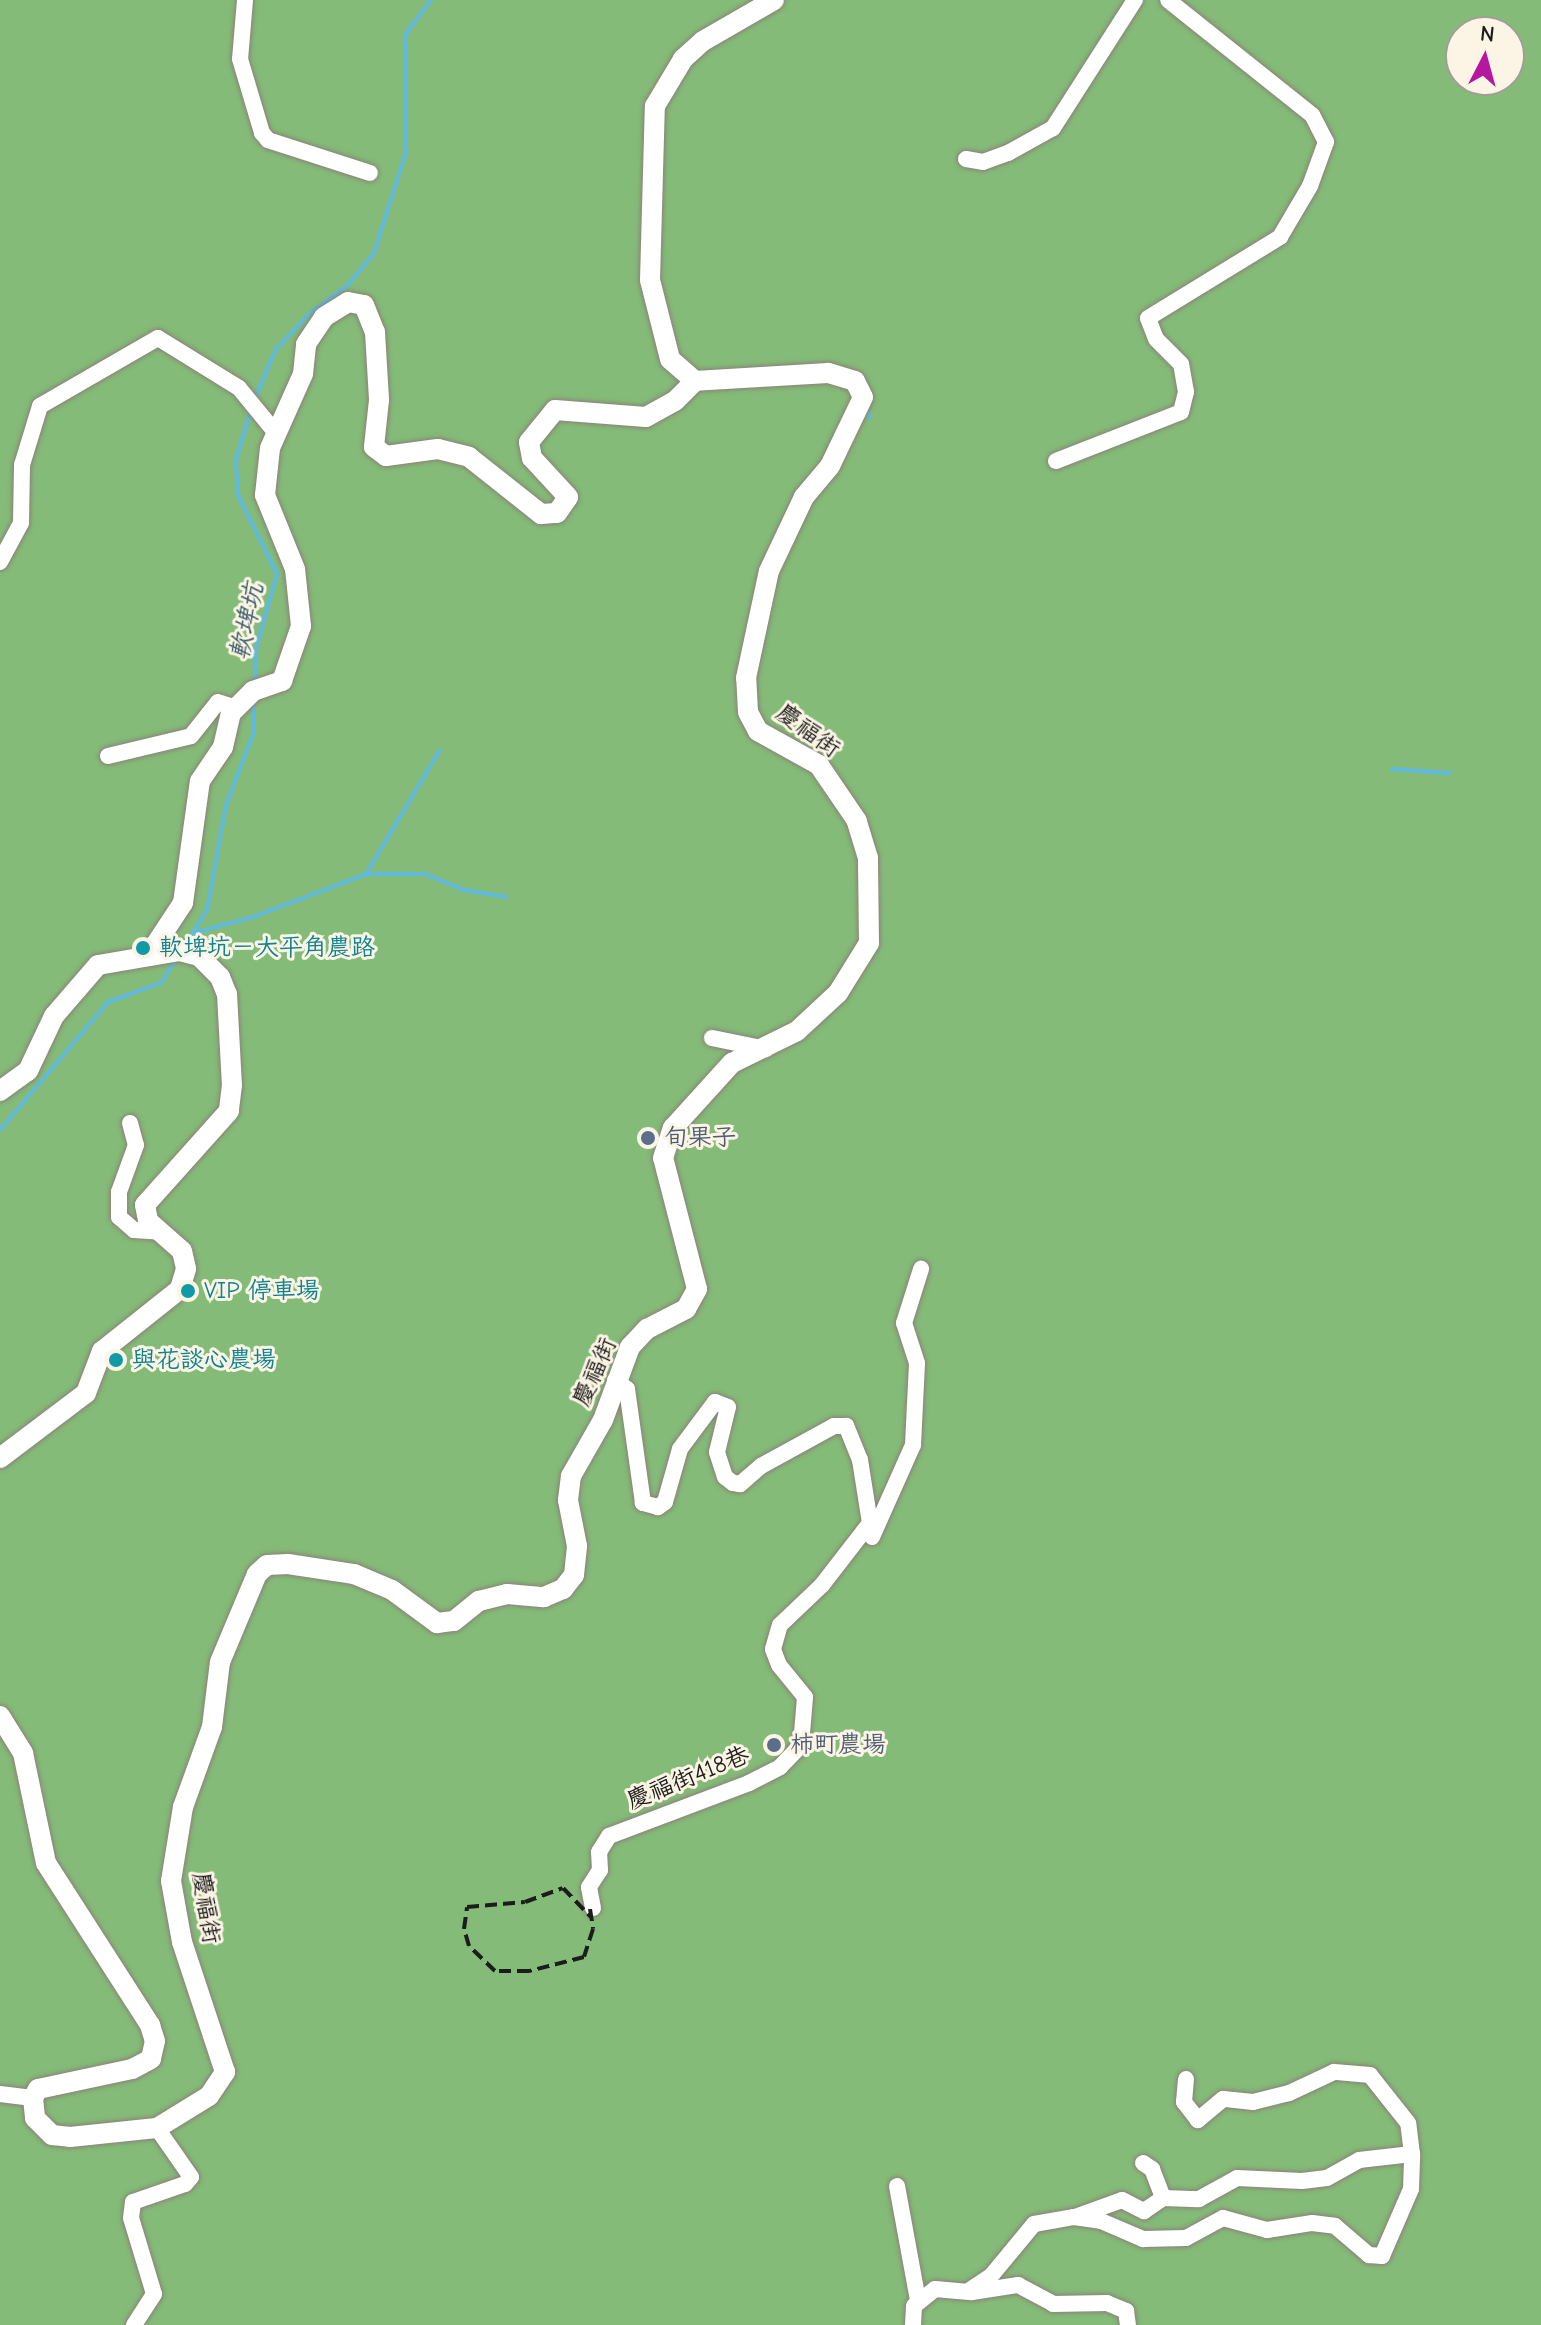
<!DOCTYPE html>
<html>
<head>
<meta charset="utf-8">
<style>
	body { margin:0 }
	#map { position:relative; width:1541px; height:2325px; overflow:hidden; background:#f8ead4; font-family:"Comic Neue","LXGW WenKai TC",sans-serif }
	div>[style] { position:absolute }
	.forest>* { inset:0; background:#84bb78 }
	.stream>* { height:4px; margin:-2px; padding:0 2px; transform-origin:2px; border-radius:2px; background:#60badd }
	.roads { filter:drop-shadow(0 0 2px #8a8378) drop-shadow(0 0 2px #8a8378) }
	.minor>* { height:16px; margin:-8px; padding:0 8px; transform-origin:8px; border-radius:8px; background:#fff }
	.tertiary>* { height:20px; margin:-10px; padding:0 10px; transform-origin:10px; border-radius:10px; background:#fff }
	.rail>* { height:4px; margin-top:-2px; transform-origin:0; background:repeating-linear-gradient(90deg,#1c1c1c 0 12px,transparent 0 18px) }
	.dots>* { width:22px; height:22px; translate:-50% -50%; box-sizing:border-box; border:4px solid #fcf5e5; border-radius:50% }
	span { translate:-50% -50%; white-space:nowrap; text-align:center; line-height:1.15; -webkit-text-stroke:6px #fcf5e5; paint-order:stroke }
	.street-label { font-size:24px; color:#1c1c1c }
	.culture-label { font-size:24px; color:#0d838f }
	.left { translate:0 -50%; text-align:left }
	.service-label { font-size:24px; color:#4e5e75 }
	.water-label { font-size:26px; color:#375b69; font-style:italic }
	.north { position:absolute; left:1445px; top:16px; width:80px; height:80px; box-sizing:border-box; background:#fcf5e5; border:2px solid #a29e95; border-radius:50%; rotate:6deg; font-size:22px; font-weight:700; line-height:32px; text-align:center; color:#1c1c1c }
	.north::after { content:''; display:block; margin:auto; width:28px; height:36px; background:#b5179e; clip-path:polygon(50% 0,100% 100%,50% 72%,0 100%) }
</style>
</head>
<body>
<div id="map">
	<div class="forest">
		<i style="clip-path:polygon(evenodd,0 0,1541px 0,1541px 2325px,0 2325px,0 0,1461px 32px,1509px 32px,1509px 80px,1461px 80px,1461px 32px)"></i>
	</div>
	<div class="stream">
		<i style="left:255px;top:398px;width:53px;rotate:-66.8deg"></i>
		<i style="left:276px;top:349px;width:51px;rotate:-46.6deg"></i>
		<i style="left:311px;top:312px;width:46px;rotate:-36.1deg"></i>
		<i style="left:348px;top:285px;width:41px;rotate:-50.9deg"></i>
		<i style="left:374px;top:253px;width:103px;rotate:-72.4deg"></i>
		<i style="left:405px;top:155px;width:120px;rotate:-90deg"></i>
		<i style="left:405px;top:35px;width:44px;rotate:-53.4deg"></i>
		<i style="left:868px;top:408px;width:10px;rotate:84deg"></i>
		<i style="left:251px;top:409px;width:53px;rotate:106.4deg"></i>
		<i style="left:236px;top:460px;width:35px;rotate:87deg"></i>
		<i style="left:238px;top:495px;width:88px;rotate:63.7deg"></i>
		<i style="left:277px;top:574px;width:80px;rotate:105.9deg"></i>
		<i style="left:255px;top:651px;width:31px;rotate:90deg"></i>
		<i style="left:1392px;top:769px;width:58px;rotate:3.9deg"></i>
		<i style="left:366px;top:874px;width:59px"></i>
		<i style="left:425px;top:874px;width:42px;rotate:22.3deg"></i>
		<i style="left:464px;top:890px;width:43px;rotate:9.5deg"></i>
		<i style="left:193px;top:933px;width:62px;rotate:-14.9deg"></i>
		<i style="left:253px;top:917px;width:121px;rotate:-20.8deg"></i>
		<i style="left:366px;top:874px;width:144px;rotate:-59.2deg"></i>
		<i style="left:185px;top:945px;width:41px;rotate:-57.8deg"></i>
		<i style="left:207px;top:910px;width:107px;rotate:-79.7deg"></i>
		<i style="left:226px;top:805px;width:78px;rotate:-69deg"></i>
		<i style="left:254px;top:732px;width:33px;rotate:-90deg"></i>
		<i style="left:0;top:1130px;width:167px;rotate:-49.8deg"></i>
		<i style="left:108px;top:1002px;width:56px;rotate:-19.7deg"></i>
		<i style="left:161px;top:983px;width:28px;rotate:-58deg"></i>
	</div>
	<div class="roads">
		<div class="minor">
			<i style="left:245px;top:0;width:59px;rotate:94.8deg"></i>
			<i style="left:240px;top:59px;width:77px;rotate:73.4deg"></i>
			<i style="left:262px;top:133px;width:9px;rotate:49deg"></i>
			<i style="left:268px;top:140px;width:107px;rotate:17.9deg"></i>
			<i style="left:966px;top:159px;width:17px;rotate:10deg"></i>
			<i style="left:983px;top:162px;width:27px;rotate:-20deg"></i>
			<i style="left:1008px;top:153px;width:51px;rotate:-29.1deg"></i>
			<i style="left:1053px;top:128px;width:152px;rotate:-57.4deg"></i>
			<i style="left:1056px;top:461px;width:134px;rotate:-21.4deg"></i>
			<i style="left:1181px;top:412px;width:21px;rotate:-76deg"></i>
			<i style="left:1186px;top:392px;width:28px;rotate:-100deg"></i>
			<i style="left:1181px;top:364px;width:35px;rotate:-135deg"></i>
			<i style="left:1156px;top:339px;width:22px;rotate:-111deg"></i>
			<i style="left:1148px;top:318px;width:155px;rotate:-31.5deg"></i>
			<i style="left:1280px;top:237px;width:59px;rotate:-59.5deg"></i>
			<i style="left:1310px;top:186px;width:47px;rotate:-70deg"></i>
			<i style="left:1326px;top:142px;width:30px;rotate:-117deg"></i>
			<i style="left:1312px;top:115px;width:184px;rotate:-141.4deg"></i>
			<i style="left:0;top:562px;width:44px;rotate:-61.7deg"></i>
			<i style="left:21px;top:523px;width:58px;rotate:-89deg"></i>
			<i style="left:22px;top:465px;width:62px;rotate:-73deg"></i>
			<i style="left:40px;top:406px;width:136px;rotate:-30deg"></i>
			<i style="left:158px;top:338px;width:95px;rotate:31.7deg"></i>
			<i style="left:239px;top:388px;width:58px;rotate:50.6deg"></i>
			<i style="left:108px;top:756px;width:85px;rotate:-13.5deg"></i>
			<i style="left:191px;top:736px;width:43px;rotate:-51.5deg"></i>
			<i style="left:218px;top:702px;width:19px;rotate:18deg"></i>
			<i style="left:712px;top:1038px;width:55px;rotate:11.5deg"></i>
			<i style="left:130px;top:1123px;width:23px;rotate:75deg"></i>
			<i style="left:136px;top:1145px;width:50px;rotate:109.9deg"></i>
			<i style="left:119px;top:1192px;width:25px;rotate:90deg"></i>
			<i style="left:119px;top:1217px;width:20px;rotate:41deg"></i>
			<i style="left:134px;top:1230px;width:27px;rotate:4deg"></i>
			<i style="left:872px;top:1537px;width:101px;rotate:-66deg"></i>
			<i style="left:913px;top:1445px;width:82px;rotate:-87.2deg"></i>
			<i style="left:917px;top:1363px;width:42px;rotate:-108deg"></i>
			<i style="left:904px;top:1323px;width:57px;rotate:-72.5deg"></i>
			<i style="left:593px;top:1908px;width:21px;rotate:-101deg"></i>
			<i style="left:589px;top:1887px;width:20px;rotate:-57deg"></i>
			<i style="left:600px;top:1870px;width:18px;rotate:-93deg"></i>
			<i style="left:599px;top:1852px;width:19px;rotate:-58deg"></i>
			<i style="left:609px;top:1836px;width:150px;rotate:-20.7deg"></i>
			<i style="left:749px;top:1783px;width:35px;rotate:-27deg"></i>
			<i style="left:780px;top:1767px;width:30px;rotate:-46deg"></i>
			<i style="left:801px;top:1745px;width:48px;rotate:-85.2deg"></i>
			<i style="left:805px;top:1697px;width:41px;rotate:-129.1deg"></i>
			<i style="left:779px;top:1665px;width:17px;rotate:-111deg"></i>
			<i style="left:773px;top:1649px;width:25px;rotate:-74deg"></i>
			<i style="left:780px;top:1625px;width:58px;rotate:-43.6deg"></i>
			<i style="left:822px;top:1585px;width:78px;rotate:-52.3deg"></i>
			<i style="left:870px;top:1523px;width:64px;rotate:-99deg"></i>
			<i style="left:860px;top:1460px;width:37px;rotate:-112deg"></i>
			<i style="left:846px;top:1426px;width:12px;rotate:180deg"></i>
			<i style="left:834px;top:1426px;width:83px;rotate:151.3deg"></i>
			<i style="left:761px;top:1466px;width:28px;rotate:139deg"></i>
			<i style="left:740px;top:1484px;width:7px;rotate:-172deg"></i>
			<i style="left:733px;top:1483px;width:10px;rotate:-143deg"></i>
			<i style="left:725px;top:1477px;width:26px;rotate:-108deg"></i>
			<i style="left:717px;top:1452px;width:46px;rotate:-76.3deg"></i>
			<i style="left:728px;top:1407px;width:14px;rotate:-159deg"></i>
			<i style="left:715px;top:1402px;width:59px;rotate:126.7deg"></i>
			<i style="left:680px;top:1449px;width:55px;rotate:105.8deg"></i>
			<i style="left:665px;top:1502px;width:9px;rotate:144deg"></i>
			<i style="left:658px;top:1507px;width:16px;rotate:-165deg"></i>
			<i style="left:643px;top:1503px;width:115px;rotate:-98deg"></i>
			<i style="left:627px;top:1389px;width:15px;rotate:-143deg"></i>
			<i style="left:0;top:2094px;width:33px;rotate:7deg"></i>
			<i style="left:1143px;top:2163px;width:11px;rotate:34deg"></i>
			<i style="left:1152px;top:2169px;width:31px;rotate:69deg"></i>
			<i style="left:1163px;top:2198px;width:36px;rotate:2deg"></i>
			<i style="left:1199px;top:2199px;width:43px;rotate:-28.9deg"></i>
			<i style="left:1237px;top:2178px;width:65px;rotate:2.6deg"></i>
			<i style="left:1302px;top:2181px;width:25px;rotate:-7deg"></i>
			<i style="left:1327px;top:2178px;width:37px;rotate:-29deg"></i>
			<i style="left:1359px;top:2160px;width:53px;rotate:-6.5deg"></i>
			<i style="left:897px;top:2186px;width:116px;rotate:79.6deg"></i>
			<i style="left:1075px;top:2217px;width:50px;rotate:-19.9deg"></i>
			<i style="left:1122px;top:2200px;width:25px;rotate:27deg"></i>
			<i style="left:1144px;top:2211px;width:23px;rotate:-34deg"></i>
			<i style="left:970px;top:2290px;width:25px;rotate:-34deg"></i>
			<i style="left:991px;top:2276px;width:67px;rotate:-50.4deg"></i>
			<i style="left:1034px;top:2224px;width:41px;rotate:-9.9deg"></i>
			<i style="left:1074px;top:2217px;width:27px;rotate:8deg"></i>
			<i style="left:1101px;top:2221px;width:46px;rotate:23.2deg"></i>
			<i style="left:1143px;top:2239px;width:43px;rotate:-1.3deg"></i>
			<i style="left:1186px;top:2238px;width:42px;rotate:-28.4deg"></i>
			<i style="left:1223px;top:2218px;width:46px;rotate:15.3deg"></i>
			<i style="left:1267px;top:2230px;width:46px;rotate:-8.8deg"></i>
			<i style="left:1312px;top:2223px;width:23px;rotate:7deg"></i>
			<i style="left:1335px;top:2226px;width:45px;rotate:40.5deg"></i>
			<i style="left:1369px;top:2255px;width:13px;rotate:4deg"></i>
			<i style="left:1382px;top:2256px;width:73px;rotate:-66.6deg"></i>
			<i style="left:1411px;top:2189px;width:35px;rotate:-88deg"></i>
			<i style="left:1412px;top:2154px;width:31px;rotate:-97deg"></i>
			<i style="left:1408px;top:2123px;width:61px;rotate:-128.4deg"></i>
			<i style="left:1370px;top:2075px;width:36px;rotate:-175deg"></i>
			<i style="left:1334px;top:2072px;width:50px;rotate:155deg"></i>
			<i style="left:1289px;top:2093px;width:37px;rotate:166deg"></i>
			<i style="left:1253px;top:2102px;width:30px;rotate:-174deg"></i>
			<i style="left:1223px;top:2099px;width:33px;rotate:140deg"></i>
			<i style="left:1198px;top:2120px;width:23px;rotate:-128deg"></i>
			<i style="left:1184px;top:2102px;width:23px;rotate:-85deg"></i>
			<i style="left:134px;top:2325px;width:37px;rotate:-57deg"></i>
			<i style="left:154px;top:2294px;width:79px;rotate:-106.8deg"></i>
			<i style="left:131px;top:2218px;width:16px;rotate:-83deg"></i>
			<i style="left:133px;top:2202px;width:55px;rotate:-19.1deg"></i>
			<i style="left:185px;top:2184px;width:9px;rotate:-49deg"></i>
			<i style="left:191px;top:2177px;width:60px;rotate:-124.8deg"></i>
			<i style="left:913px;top:2325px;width:19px;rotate:-87deg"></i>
			<i style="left:914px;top:2306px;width:27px;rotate:-39deg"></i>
			<i style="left:935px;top:2289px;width:37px;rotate:5deg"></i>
			<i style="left:972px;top:2292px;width:47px;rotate:-8.7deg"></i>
			<i style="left:1018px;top:2285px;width:40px;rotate:28deg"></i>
			<i style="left:1053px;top:2304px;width:54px;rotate:-1.1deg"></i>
			<i style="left:1107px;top:2303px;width:21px;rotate:23deg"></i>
			<i style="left:1126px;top:2311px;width:14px;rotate:82deg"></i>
		</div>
		<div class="tertiary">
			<i style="left:148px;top:956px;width:64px;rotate:-56.6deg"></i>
			<i style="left:183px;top:903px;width:123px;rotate:-82.1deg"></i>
			<i style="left:200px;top:781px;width:41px;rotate:-55.9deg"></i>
			<i style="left:223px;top:747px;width:35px;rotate:-77deg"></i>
			<i style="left:231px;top:713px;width:31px;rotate:-45deg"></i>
			<i style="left:253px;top:691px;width:31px;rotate:-19deg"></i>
			<i style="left:282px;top:681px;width:58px;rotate:-70.9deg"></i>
			<i style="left:301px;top:626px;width:57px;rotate:-96deg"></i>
			<i style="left:295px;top:569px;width:80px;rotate:-112.1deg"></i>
			<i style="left:265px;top:495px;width:47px;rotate:-83.9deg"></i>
			<i style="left:270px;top:448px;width:81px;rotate:-66deg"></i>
			<i style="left:303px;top:374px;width:30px;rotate:-84deg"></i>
			<i style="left:306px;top:344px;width:32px;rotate:-56deg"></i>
			<i style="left:324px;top:317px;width:28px;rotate:-32deg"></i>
			<i style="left:348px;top:302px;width:16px;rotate:11deg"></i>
			<i style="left:364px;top:305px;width:29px;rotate:68deg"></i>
			<i style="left:375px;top:332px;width:68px;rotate:86.6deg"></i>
			<i style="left:379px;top:400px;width:47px;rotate:96.1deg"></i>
			<i style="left:374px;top:447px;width:15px;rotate:37deg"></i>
			<i style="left:386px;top:456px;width:52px;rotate:-7.7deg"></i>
			<i style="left:438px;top:449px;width:32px;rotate:14deg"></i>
			<i style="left:469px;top:457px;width:92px;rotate:38.4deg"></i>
			<i style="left:541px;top:514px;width:16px;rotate:-4deg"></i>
			<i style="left:557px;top:513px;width:19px;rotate:-55deg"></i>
			<i style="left:568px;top:497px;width:53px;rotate:-132.7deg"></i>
			<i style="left:532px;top:458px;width:16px;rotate:-101deg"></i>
			<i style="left:529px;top:442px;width:41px;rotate:-50.9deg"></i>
			<i style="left:555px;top:410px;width:91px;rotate:4.4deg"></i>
			<i style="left:646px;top:417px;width:33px;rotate:-29deg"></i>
			<i style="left:675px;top:401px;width:28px;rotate:-45deg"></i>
			<i style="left:0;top:1091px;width:34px;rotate:-36deg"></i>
			<i style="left:28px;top:1071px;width:61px;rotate:-64.7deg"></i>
			<i style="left:54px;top:1016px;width:67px;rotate:-49.2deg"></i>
			<i style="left:98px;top:965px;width:83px;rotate:-9.7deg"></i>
			<i style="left:180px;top:951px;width:20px;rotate:15deg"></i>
			<i style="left:199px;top:956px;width:30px;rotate:45deg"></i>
			<i style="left:220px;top:977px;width:18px;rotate:68deg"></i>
			<i style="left:227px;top:994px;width:91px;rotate:86.9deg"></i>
			<i style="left:232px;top:1085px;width:26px;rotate:97deg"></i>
			<i style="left:229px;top:1111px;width:126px;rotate:131.8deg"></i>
			<i style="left:145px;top:1205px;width:16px;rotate:79deg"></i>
			<i style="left:148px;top:1221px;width:45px;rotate:41.4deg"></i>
			<i style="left:182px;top:1251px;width:18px;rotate:77deg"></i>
			<i style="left:186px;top:1269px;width:21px;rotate:107deg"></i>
			<i style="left:180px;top:1289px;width:100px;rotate:141.5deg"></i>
			<i style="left:102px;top:1351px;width:45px;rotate:110.9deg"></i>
			<i style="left:86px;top:1393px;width:108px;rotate:142.9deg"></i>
			<i style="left:0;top:1716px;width:44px;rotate:58.1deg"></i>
			<i style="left:23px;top:1753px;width:112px;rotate:78.2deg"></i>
			<i style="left:46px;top:1863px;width:193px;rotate:57.3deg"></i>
			<i style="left:150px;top:2025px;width:17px;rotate:73deg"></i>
			<i style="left:155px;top:2041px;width:18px;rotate:103deg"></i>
			<i style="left:151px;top:2059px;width:21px;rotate:152deg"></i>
			<i style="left:132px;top:2069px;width:96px;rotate:168deg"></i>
			<i style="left:38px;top:2089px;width:10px;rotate:119deg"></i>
			<i style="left:33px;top:2098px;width:20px;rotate:84deg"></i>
			<i style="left:35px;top:2118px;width:24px;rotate:45deg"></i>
			<i style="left:52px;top:2135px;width:18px;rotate:6deg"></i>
			<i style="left:70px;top:2137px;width:87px;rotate:-5.9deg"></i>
			<i style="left:157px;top:2128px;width:61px;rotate:-31.6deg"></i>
			<i style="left:209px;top:2096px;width:29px;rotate:-56deg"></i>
			<i style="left:225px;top:2072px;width:137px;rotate:-108.3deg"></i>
			<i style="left:182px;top:1942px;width:62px;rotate:-100.2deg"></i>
			<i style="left:171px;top:1881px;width:75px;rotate:-80.8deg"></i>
			<i style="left:183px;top:1807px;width:85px;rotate:-70.1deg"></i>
			<i style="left:212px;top:1727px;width:65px;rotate:-83deg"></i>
			<i style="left:220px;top:1662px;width:95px;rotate:-67.2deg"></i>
			<i style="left:257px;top:1574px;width:13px;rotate:-42deg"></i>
			<i style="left:267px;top:1565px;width:21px;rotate:-3deg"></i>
			<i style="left:288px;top:1564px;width:67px;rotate:8.6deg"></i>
			<i style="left:354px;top:1574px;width:41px;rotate:22.8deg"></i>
			<i style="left:392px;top:1590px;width:56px;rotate:36.3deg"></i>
			<i style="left:437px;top:1623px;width:17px;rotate:-7deg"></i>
			<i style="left:454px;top:1621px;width:32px;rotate:-39deg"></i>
			<i style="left:479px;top:1601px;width:29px;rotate:-14deg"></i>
			<i style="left:507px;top:1594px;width:37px;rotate:5deg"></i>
			<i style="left:544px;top:1597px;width:21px;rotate:-23deg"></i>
			<i style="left:563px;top:1589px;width:18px;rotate:-52deg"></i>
			<i style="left:574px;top:1575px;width:29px;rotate:-84deg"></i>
			<i style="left:577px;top:1546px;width:47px;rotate:-101.1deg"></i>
			<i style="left:568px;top:1500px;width:24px;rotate:-83deg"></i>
			<i style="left:571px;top:1476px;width:64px;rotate:-60.3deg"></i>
			<i style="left:603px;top:1420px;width:78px;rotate:-69.7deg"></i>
			<i style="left:630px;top:1347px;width:25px;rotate:-47deg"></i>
			<i style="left:647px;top:1329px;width:44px;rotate:-27.1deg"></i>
			<i style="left:686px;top:1309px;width:23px;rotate:-61deg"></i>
			<i style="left:697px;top:1289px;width:135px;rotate:-104.5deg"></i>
			<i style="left:663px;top:1158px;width:32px;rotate:-72deg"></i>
			<i style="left:673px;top:1128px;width:88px;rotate:-47.8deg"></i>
			<i style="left:732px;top:1063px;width:72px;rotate:-26.2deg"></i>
			<i style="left:797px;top:1031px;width:56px;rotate:-42.8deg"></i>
			<i style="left:838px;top:993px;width:59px;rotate:-58.2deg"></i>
			<i style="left:869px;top:943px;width:85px;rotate:-90.7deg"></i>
			<i style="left:868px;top:858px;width:39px;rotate:-107deg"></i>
			<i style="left:857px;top:821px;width:68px;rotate:-124.2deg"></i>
			<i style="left:819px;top:765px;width:70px;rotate:-150.9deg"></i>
			<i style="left:758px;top:731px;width:21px;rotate:-118deg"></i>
			<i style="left:748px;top:712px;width:34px;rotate:-93deg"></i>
			<i style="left:746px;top:678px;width:109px;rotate:-77.9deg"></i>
			<i style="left:769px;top:571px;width:82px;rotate:-64.7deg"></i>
			<i style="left:804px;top:497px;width:40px;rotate:-50deg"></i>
			<i style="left:830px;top:466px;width:76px;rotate:-64.4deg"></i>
			<i style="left:863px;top:397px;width:18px;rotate:-117deg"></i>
			<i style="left:855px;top:381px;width:28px;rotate:-163deg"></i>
			<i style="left:828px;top:373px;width:133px;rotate:176.6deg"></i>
			<i style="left:695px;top:381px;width:33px;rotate:-139deg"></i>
			<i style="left:670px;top:359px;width:81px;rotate:-104.2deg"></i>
			<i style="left:650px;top:280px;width:174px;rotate:-88.4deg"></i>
			<i style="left:655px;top:106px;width:55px;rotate:-59.2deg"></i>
			<i style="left:683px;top:59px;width:27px;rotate:-42deg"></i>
			<i style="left:703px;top:41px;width:82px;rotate:-30deg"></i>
		</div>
	</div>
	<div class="rail">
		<i style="left:590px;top:1909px;width:20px;rotate:81deg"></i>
		<i style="left:593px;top:1929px;width:29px;rotate:108deg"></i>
		<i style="left:584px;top:1957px;width:57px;rotate:165.7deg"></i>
		<i style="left:529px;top:1971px;width:34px;rotate:180deg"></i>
		<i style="left:495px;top:1971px;width:36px;rotate:-136deg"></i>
		<i style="left:469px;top:1946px;width:18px;rotate:-106deg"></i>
		<i style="left:464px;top:1929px;width:22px;rotate:-82deg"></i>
		<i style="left:467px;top:1907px;width:58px;rotate:-4.9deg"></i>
		<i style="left:525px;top:1902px;width:40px;rotate:-20.2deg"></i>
		<i style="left:563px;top:1888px;width:40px;rotate:46deg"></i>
	</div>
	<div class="dots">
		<i style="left:143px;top:948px;background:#0f9aa8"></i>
		<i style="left:648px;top:1138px;background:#5c6f8a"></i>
		<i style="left:188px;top:1291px;background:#0f9aa8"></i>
		<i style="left:116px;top:1360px;background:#0f9aa8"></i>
		<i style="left:774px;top:1745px;background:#5c6f8a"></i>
	</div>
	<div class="street-label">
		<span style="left:808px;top:731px;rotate:36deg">慶福街</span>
		<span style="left:595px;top:1372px;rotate:-66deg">慶福街</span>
		<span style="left:688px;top:1778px;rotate:-22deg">慶福街418巷</span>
		<span style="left:206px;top:1908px;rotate:81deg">慶福街</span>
	</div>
	<div class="culture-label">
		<span class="left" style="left:159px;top:948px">軟埤坑－大平角農路</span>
		<span class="left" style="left:204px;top:1291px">VIP 停車場</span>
		<span class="left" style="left:132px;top:1360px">與花談心農場</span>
	</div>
	<div class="service-label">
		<span class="left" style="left:664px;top:1138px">旬果子</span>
		<span class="left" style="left:790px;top:1745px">柿町農場</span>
	</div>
	<div class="water-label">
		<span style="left:248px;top:622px;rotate:-78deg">軟埤坑</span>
	</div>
	<div class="north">N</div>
</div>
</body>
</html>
